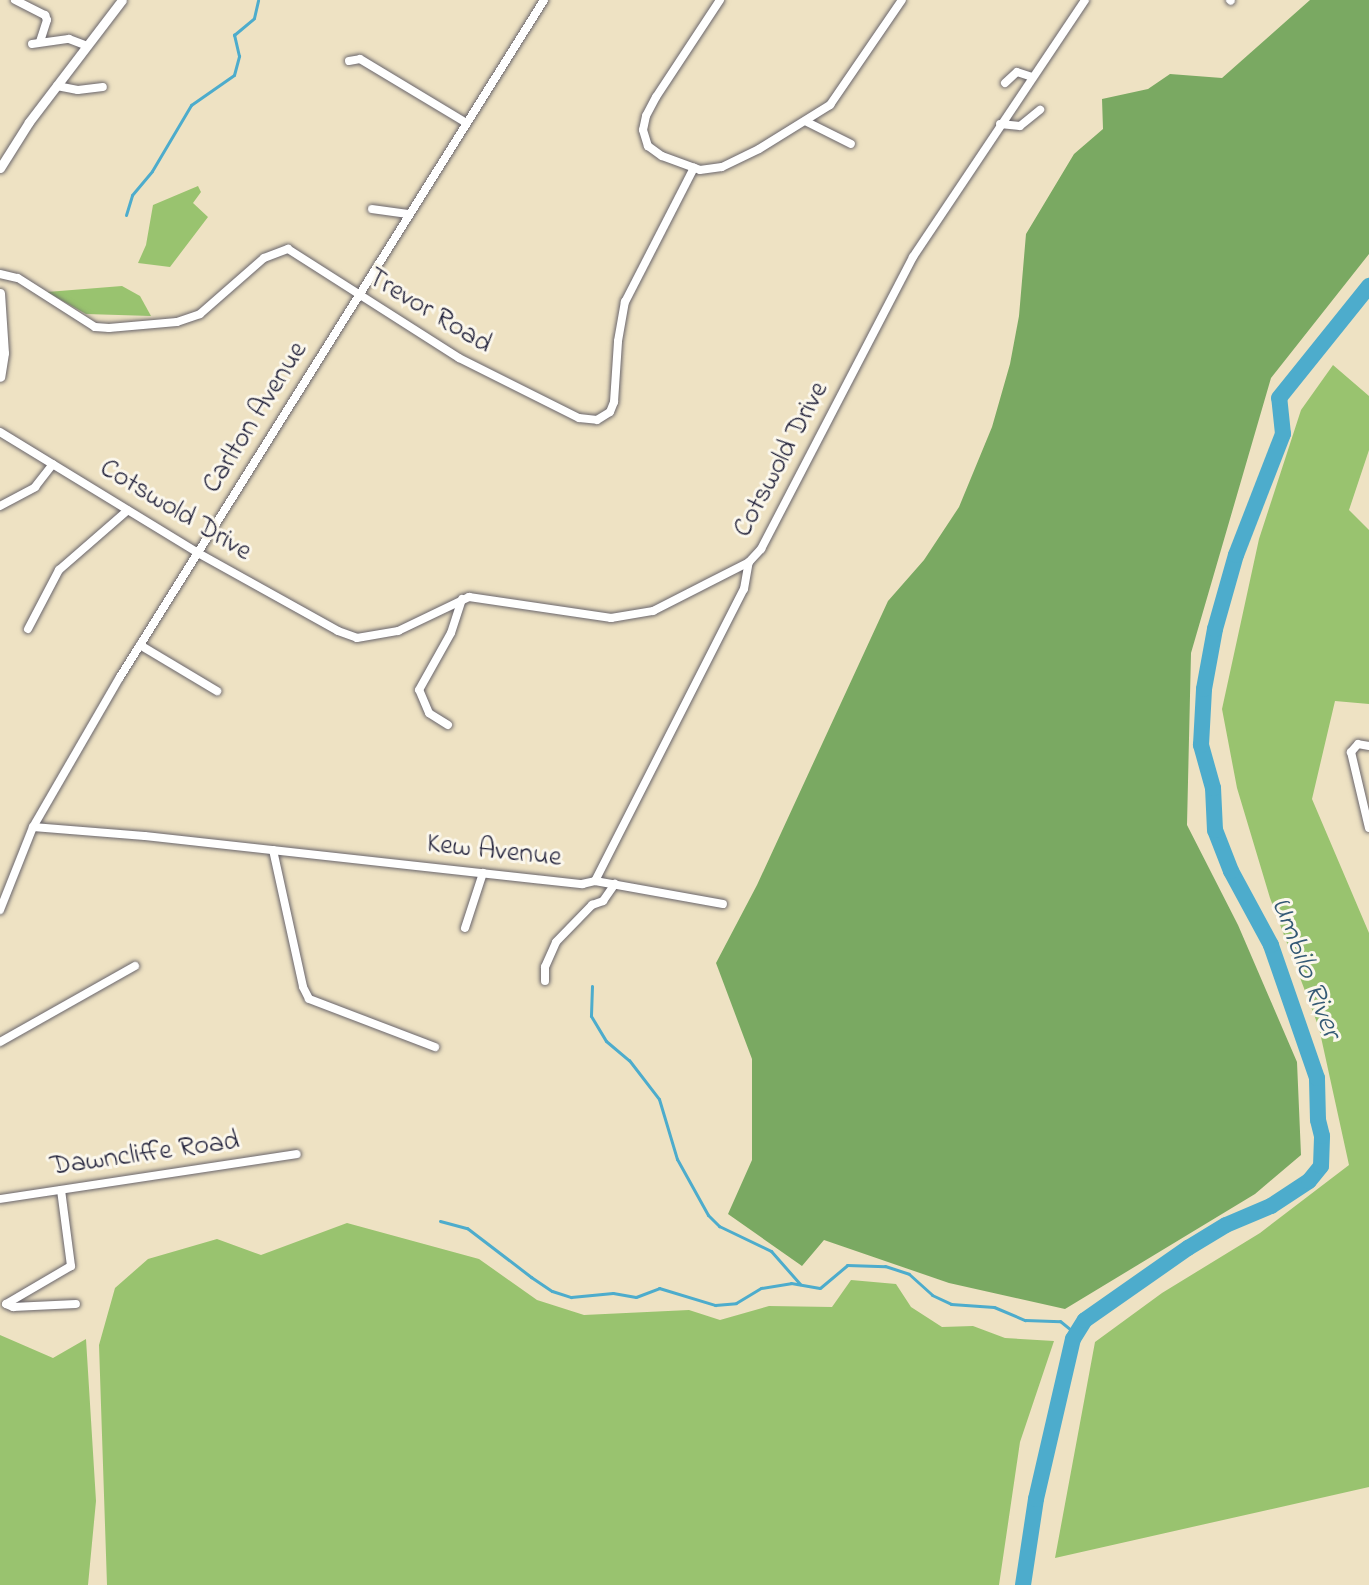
<!DOCTYPE html>
<html>
<head>
<meta charset="utf-8">
<style>
	body { margin:0 }
	#map { position:relative; width:1369px; height:1585px; overflow:hidden; background:#eee2c3; font-family:"Indie Flower",sans-serif }
	div>[style] { position:absolute }
	.green>* { inset:0; background:#99c36f }
	.forest>* { inset:0; background:#7aa962 }
	.stream>* { height:3px; margin:-1.5px; padding:0 1.5px; transform-origin:1.5px; border-radius:1.5px; background:#4daccc }
	.river>* { height:16px; margin:-8px; padding:0 8px; transform-origin:8px; border-radius:8px; background:#4daccc }
	.roads { filter:drop-shadow(0 0 2px #69656b) drop-shadow(0 0 2px #69656b) }
	.minor>* { height:8px; margin:-4px; padding:0 4px; transform-origin:4px; border-radius:4px; background:#fff }
	.tertiary>* { height:9px; margin:-4.5px; padding:0 4.5px; transform-origin:4.5px; border-radius:4.5px; background:#fff }
	span { translate:-50% -50%; white-space:nowrap; text-align:center; line-height:1.15; -webkit-text-stroke:6px #fbf7ec; paint-order:stroke }
	.street-label { font-size:28px; color:#22223b }
	.water-label { font-size:30px; color:#335975; font-style:italic }
</style>
</head>
<body>
<div id="map">
	<div class="green">
		<i style="clip-path:polygon(198px 186px,201px 192px,193px 203px,208px 217px,170px 267px,138px 263px,146px 245px,153px 205px)"></i>
		<i style="clip-path:polygon(122px 286px,140px 296px,151px 316px,86px 314px,47px 292px)"></i>
		<i style="clip-path:polygon(1333px 365px,1369px 396px,1369px 450px,1349px 510px,1369px 530px,1369px 704px,1335px 701px,1312px 799px,1369px 933px,1369px 1487px,1055px 1558px,1095px 1342px,1162px 1293px,1260px 1233px,1349px 1165px,1319px 1028px,1270px 898px,1237px 788px,1222px 709px,1259px 539px,1301px 410px)"></i>
		<i style="clip-path:polygon(347px 1223px,479px 1259px,537px 1300px,584px 1315px,689px 1310px,720px 1320px,769px 1306px,832px 1307px,851px 1280px,896px 1284px,911px 1307px,942px 1327px,973px 1326px,1005px 1338px,1054px 1341px,1020px 1442px,999px 1585px,107px 1585px,99px 1345px,115px 1288px,148px 1259px,217px 1239px,261px 1255px)"></i>
		<i style="clip-path:polygon(0 1335px,53px 1358px,86px 1339px,96px 1501px,88px 1585px,0 1585px)"></i>
	</div>
	<div class="forest">
		<i style="clip-path:polygon(1310px 0,1369px 0,1369px 254px,1271px 378px,1191px 653px,1187px 825px,1238px 925px,1297px 1062px,1301px 1155px,1255px 1194px,1065px 1309px,949px 1283px,824px 1240px,802px 1266px,728px 1214px,752px 1160px,752px 1059px,716px 963px,757px 885px,888px 601px,924px 560px,959px 507px,992px 427px,1010px 364px,1019px 316px,1026px 234px,1074px 154px,1103px 129px,1102px 99px,1148px 89px,1170px 74px,1222px 78px)"></i>
	</div>
	<div class="stream">
		<i style="left:126px;top:215px;width:21px;rotate:-73deg"></i>
		<i style="left:132px;top:195px;width:31px;rotate:-50deg"></i>
		<i style="left:152px;top:171px;width:77px;rotate:-59.4deg"></i>
		<i style="left:191px;top:105px;width:52px;rotate:-34.9deg"></i>
		<i style="left:234px;top:75px;width:20px;rotate:-75deg"></i>
		<i style="left:239px;top:56px;width:22px;rotate:-103deg"></i>
		<i style="left:234px;top:35px;width:26px;rotate:-40deg"></i>
		<i style="left:254px;top:18px;width:18px;rotate:-77deg"></i>
		<i style="left:592px;top:986px;width:30px;rotate:92deg"></i>
		<i style="left:591px;top:1016px;width:29px;rotate:59deg"></i>
		<i style="left:606px;top:1041px;width:30px;rotate:40deg"></i>
		<i style="left:629px;top:1060px;width:49px;rotate:52.4deg"></i>
		<i style="left:659px;top:1099px;width:63px;rotate:73.3deg"></i>
		<i style="left:677px;top:1159px;width:64px;rotate:61deg"></i>
		<i style="left:708px;top:1215px;width:16px;rotate:45deg"></i>
		<i style="left:719px;top:1226px;width:58px;rotate:25.7deg"></i>
		<i style="left:771px;top:1251px;width:44px;rotate:48.7deg"></i>
		<i style="left:440px;top:1221px;width:28px;rotate:15deg"></i>
		<i style="left:467px;top:1228px;width:81px;rotate:37.4deg"></i>
		<i style="left:531px;top:1277px;width:25px;rotate:34deg"></i>
		<i style="left:552px;top:1291px;width:20px;rotate:18deg"></i>
		<i style="left:571px;top:1297px;width:42px;rotate:-5.4deg"></i>
		<i style="left:613px;top:1293px;width:23px;rotate:10deg"></i>
		<i style="left:636px;top:1297px;width:25px;rotate:-21deg"></i>
		<i style="left:659px;top:1288px;width:59px;rotate:16.9deg"></i>
		<i style="left:715px;top:1305px;width:21px;rotate:-5deg"></i>
		<i style="left:736px;top:1303px;width:29px;rotate:-31deg"></i>
		<i style="left:761px;top:1288px;width:30px;rotate:-9deg"></i>
		<i style="left:791px;top:1283px;width:29px;rotate:10deg"></i>
		<i style="left:820px;top:1288px;width:35px;rotate:-40deg"></i>
		<i style="left:847px;top:1265px;width:38px;rotate:2deg"></i>
		<i style="left:885px;top:1266px;width:25px;rotate:18deg"></i>
		<i style="left:909px;top:1274px;width:31px;rotate:42deg"></i>
		<i style="left:932px;top:1295px;width:21px;rotate:25deg"></i>
		<i style="left:951px;top:1304px;width:43px;rotate:4deg"></i>
		<i style="left:994px;top:1307px;width:34px;rotate:23deg"></i>
		<i style="left:1025px;top:1320px;width:35px;rotate:2deg"></i>
		<i style="left:1060px;top:1321px;width:14px;rotate:39deg"></i>
		<i style="left:1071px;top:1330px;width:7px"></i>
	</div>
	<div class="river">
		<i style="left:1023px;top:1585px;width:87px;rotate:-81.4deg"></i>
		<i style="left:1036px;top:1499px;width:164px;rotate:-77deg"></i>
		<i style="left:1073px;top:1339px;width:22px;rotate:-58deg"></i>
		<i style="left:1085px;top:1320px;width:126px;rotate:-35deg"></i>
		<i style="left:1188px;top:1248px;width:44px;rotate:-31.2deg"></i>
		<i style="left:1226px;top:1225px;width:49px;rotate:-22.9deg"></i>
		<i style="left:1271px;top:1206px;width:45px;rotate:-33.3deg"></i>
		<i style="left:1309px;top:1181px;width:19px;rotate:-51deg"></i>
		<i style="left:1321px;top:1166px;width:30px;rotate:-88deg"></i>
		<i style="left:1322px;top:1136px;width:16px;rotate:-104deg"></i>
		<i style="left:1318px;top:1120px;width:42px;rotate:-91.4deg"></i>
		<i style="left:1317px;top:1078px;width:141px;rotate:-109.1deg"></i>
		<i style="left:1271px;top:945px;width:84px;rotate:-118.4deg"></i>
		<i style="left:1231px;top:871px;width:44px;rotate:-111.3deg"></i>
		<i style="left:1215px;top:830px;width:42px;rotate:-92.7deg"></i>
		<i style="left:1213px;top:788px;width:45px;rotate:-105.6deg"></i>
		<i style="left:1201px;top:745px;width:56px;rotate:-86.9deg"></i>
		<i style="left:1204px;top:689px;width:61px;rotate:-79.6deg"></i>
		<i style="left:1215px;top:629px;width:77px;rotate:-74.2deg"></i>
		<i style="left:1236px;top:555px;width:130px;rotate:-68.8deg"></i>
		<i style="left:1283px;top:434px;width:36px;rotate:-96deg"></i>
		<i style="left:1279px;top:398px;width:144px;rotate:-51.2deg"></i>
	</div>
	<div class="roads">
		<div class="minor">
			<i style="left:15px;top:0;width:34px;rotate:27deg"></i>
			<i style="left:45px;top:15px;width:5px;rotate:68deg"></i>
			<i style="left:47px;top:20px;width:22px;rotate:108deg"></i>
			<i style="left:720px;top:0;width:116px;rotate:123.4deg"></i>
			<i style="left:656px;top:97px;width:21px;rotate:118deg"></i>
			<i style="left:646px;top:116px;width:14px;rotate:102deg"></i>
			<i style="left:643px;top:130px;width:17px;rotate:73deg"></i>
			<i style="left:648px;top:146px;width:17px;rotate:36deg"></i>
			<i style="left:662px;top:156px;width:40px;rotate:20.2deg"></i>
			<i style="left:700px;top:170px;width:22px;rotate:-8deg"></i>
			<i style="left:722px;top:167px;width:41px;rotate:-25.9deg"></i>
			<i style="left:759px;top:149px;width:84px;rotate:-31.8deg"></i>
			<i style="left:830px;top:105px;width:127px;rotate:-55.6deg"></i>
			<i style="left:1230px;top:0;width:1px;rotate:45deg"></i>
			<i style="left:32px;top:44px;width:37px;rotate:-8deg"></i>
			<i style="left:69px;top:39px;width:19px;rotate:21deg"></i>
			<i style="left:349px;top:61px;width:11px;rotate:-10deg"></i>
			<i style="left:360px;top:59px;width:122px;rotate:31deg"></i>
			<i style="left:1005px;top:83px;width:16px;rotate:-43deg"></i>
			<i style="left:1017px;top:72px;width:16px;rotate:18deg"></i>
			<i style="left:57px;top:86px;width:21px;rotate:11deg"></i>
			<i style="left:78px;top:90px;width:25px;rotate:-7deg"></i>
			<i style="left:807px;top:122px;width:49px;rotate:26.6deg"></i>
			<i style="left:1000px;top:124px;width:20px;rotate:6deg"></i>
			<i style="left:1020px;top:126px;width:26px;rotate:-39deg"></i>
			<i style="left:372px;top:209px;width:36px;rotate:8deg"></i>
			<i style="left:0;top:274px;width:18px;rotate:13deg"></i>
			<i style="left:18px;top:278px;width:91px;rotate:32.5deg"></i>
			<i style="left:95px;top:327px;width:14px;rotate:4deg"></i>
			<i style="left:109px;top:328px;width:68px;rotate:-5deg"></i>
			<i style="left:177px;top:322px;width:24px;rotate:-19deg"></i>
			<i style="left:200px;top:314px;width:85px;rotate:-41.2deg"></i>
			<i style="left:264px;top:258px;width:26px;rotate:-21deg"></i>
			<i style="left:288px;top:249px;width:203px;rotate:32.5deg"></i>
			<i style="left:459px;top:358px;width:134px;rotate:26.6deg"></i>
			<i style="left:579px;top:418px;width:18px;rotate:6deg"></i>
			<i style="left:597px;top:420px;width:15px;rotate:-32deg"></i>
			<i style="left:610px;top:412px;width:11px;rotate:-68deg"></i>
			<i style="left:614px;top:402px;width:61px;rotate:-86.2deg"></i>
			<i style="left:618px;top:341px;width:40px;rotate:-80deg"></i>
			<i style="left:625px;top:302px;width:151px;rotate:-62.8deg"></i>
			<i style="left:0;top:432px;width:232px;rotate:31.4deg"></i>
			<i style="left:198px;top:553px;width:160px;rotate:29.1deg"></i>
			<i style="left:338px;top:631px;width:20px;rotate:20deg"></i>
			<i style="left:357px;top:638px;width:42px;rotate:-9.7deg"></i>
			<i style="left:398px;top:631px;width:79px;rotate:-25.6deg"></i>
			<i style="left:469px;top:597px;width:144px;rotate:8.4deg"></i>
			<i style="left:611px;top:618px;width:43px;rotate:-9.5deg"></i>
			<i style="left:653px;top:611px;width:108px;rotate:-27deg"></i>
			<i style="left:749px;top:562px;width:18px;rotate:-47deg"></i>
			<i style="left:761px;top:549px;width:329px;rotate:-62.5deg"></i>
			<i style="left:913px;top:257px;width:309px;rotate:-56.2deg"></i>
			<i style="left:0;top:506px;width:40px;rotate:-28deg"></i>
			<i style="left:35px;top:487px;width:29px;rotate:-52deg"></i>
			<i style="left:28px;top:629px;width:67px;rotate:-62.3deg"></i>
			<i style="left:59px;top:570px;width:91px;rotate:-41deg"></i>
			<i style="left:140px;top:645px;width:90px;rotate:30.9deg"></i>
			<i style="left:448px;top:725px;width:22px;rotate:-148deg"></i>
			<i style="left:429px;top:713px;width:25px;rotate:-113deg"></i>
			<i style="left:419px;top:690px;width:65px;rotate:-60.7deg"></i>
			<i style="left:451px;top:633px;width:36px;rotate:-72deg"></i>
			<i style="left:1369px;top:746px;width:11px;rotate:-170deg"></i>
			<i style="left:1358px;top:744px;width:11px;rotate:131deg"></i>
			<i style="left:1351px;top:752px;width:78px;rotate:76.7deg"></i>
			<i style="left:33px;top:827px;width:112px;rotate:4.6deg"></i>
			<i style="left:145px;top:836px;width:440px;rotate:6.3deg"></i>
			<i style="left:582px;top:884px;width:13px;rotate:-13deg"></i>
			<i style="left:595px;top:881px;width:328px;rotate:-63deg"></i>
			<i style="left:744px;top:589px;width:27px;rotate:-80deg"></i>
			<i style="left:273px;top:850px;width:140px;rotate:77.6deg"></i>
			<i style="left:303px;top:987px;width:13px;rotate:63deg"></i>
			<i style="left:309px;top:999px;width:135px;rotate:20.9deg"></i>
			<i style="left:595px;top:881px;width:130px;rotate:10.2deg"></i>
			<i style="left:0;top:910px;width:89px;rotate:-68.3deg"></i>
			<i style="left:33px;top:827px;width:173px;rotate:-59.9deg"></i>
			<i style="left:120px;top:677px;width:799px;rotate:-57.94deg"></i>
			<i style="left:465px;top:928px;width:58px;rotate:-71.9deg"></i>
			<i style="left:545px;top:981px;width:14px;rotate:-90deg"></i>
			<i style="left:545px;top:967px;width:27px;rotate:-66deg"></i>
			<i style="left:556px;top:942px;width:52px;rotate:-45.8deg"></i>
			<i style="left:592px;top:905px;width:12px;rotate:-20deg"></i>
			<i style="left:603px;top:901px;width:21px;rotate:-55deg"></i>
			<i style="left:0;top:1042px;width:155px;rotate:-29.4deg"></i>
			<i style="left:61px;top:1190px;width:77px;rotate:82.5deg"></i>
			<i style="left:71px;top:1266px;width:75px;rotate:149.7deg"></i>
			<i style="left:6px;top:1304px;width:8px;rotate:23deg"></i>
			<i style="left:13px;top:1307px;width:63px;rotate:-2.7deg"></i>
			<i style="left:0;top:1199px;width:300px;rotate:-8.6deg"></i>
		</div>
		<div class="tertiary">
			<i style="left:0;top:168px;width:54px;rotate:-57.8deg"></i>
			<i style="left:29px;top:122px;width:153px;rotate:-52.7deg"></i>
			<i style="left:0;top:293px;width:60px;rotate:86.2deg"></i>
			<i style="left:4px;top:353px;width:24px;rotate:99deg"></i>
		</div>
	</div>
	<div class="street-label">
		<span style="left:429px;top:312px;rotate:31deg">Trevor Road</span>
		<span style="left:256px;top:418px;rotate:-58deg">Carlton Avenue</span>
		<span style="left:782px;top:460px;rotate:-62deg">Cotswold Drive</span>
		<span style="left:175px;top:511px;rotate:31deg">Cotswold Drive</span>
		<span style="left:494px;top:852px;rotate:6deg">Kew Avenue</span>
		<span style="left:145px;top:1155px;rotate:-8deg">Dawncliffe Road</span>
	</div>
	<div class="water-label">
		<span style="left:1305px;top:968px;rotate:69deg">Umbilo River</span>
	</div>
</div>
</body>
</html>
